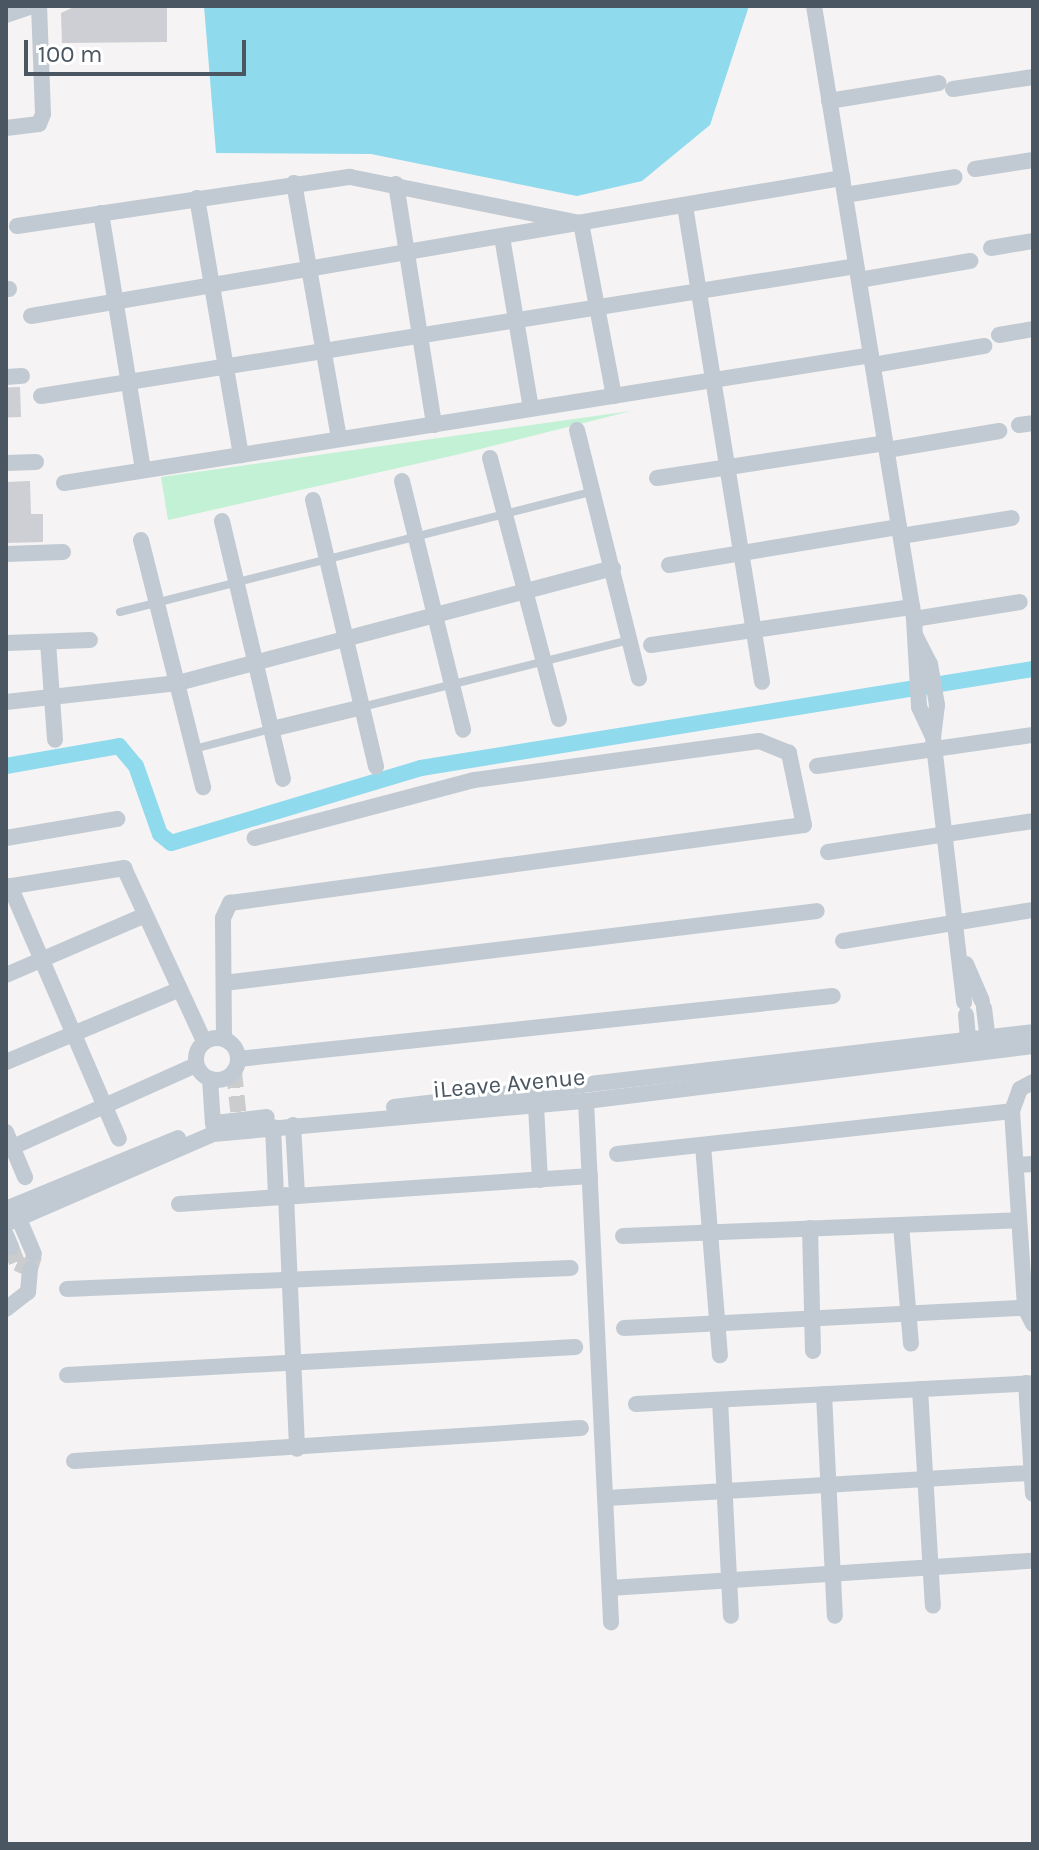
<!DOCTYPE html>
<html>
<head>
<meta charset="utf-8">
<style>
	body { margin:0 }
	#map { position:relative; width:1039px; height:1850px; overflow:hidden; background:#f5f3f3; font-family:Karla,sans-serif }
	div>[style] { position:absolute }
	.green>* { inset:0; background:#c3f1d5 }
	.water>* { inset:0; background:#90daee }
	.canal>* { height:16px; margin:-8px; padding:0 8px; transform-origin:8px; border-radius:8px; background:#90daee }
	.building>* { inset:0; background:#cdcfd5; transform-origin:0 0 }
	.street-tunnel>* { height:16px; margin-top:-8px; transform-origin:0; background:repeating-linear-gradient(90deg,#caccce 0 16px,transparent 0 24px) }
	.lane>* { height:8px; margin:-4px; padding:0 4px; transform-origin:4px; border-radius:4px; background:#c1cad2 }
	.street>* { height:16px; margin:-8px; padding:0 8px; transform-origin:8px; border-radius:8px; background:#c1cad2 }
	.street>.ring { margin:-8px; padding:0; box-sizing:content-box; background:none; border:16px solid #c1cad2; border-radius:50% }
	span { translate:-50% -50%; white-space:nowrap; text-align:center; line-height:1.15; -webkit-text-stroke:6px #fff; paint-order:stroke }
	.street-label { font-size:24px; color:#4a5661 }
	.frame { position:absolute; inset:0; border:8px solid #4a5661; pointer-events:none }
	.scale { position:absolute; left:24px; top:40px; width:222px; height:36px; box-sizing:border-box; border:4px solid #4a5661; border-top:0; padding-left:10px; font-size:24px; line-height:28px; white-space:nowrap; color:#4a5661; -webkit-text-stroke:6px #fff; paint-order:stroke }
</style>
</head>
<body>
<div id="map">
	<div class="green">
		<i style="clip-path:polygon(631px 411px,460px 454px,168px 520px,161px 477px)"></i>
	</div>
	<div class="water">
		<i style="clip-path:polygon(204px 6px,749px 6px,710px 125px,642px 181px,577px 196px,371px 154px,216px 153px)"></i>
	</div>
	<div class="canal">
		<i style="left:6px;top:766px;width:115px;rotate:-10deg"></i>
		<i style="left:119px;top:746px;width:26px;rotate:50deg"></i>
		<i style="left:136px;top:766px;width:72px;rotate:70.6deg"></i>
		<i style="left:160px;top:834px;width:14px;rotate:39deg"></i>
		<i style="left:171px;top:843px;width:261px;rotate:-16.7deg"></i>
		<i style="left:421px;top:768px;width:620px;rotate:-9.19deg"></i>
	</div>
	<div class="building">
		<i style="clip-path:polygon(76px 6px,167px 6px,167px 42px,62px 43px,61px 13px)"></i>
		<i style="left:20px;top:387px;width:30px;height:14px;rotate:88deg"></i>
		<i style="clip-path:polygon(30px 481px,31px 514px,43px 514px,43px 542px,6px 543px,6px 482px)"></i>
	</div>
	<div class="street-tunnel">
		<i style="left:234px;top:1072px;width:47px;rotate:83.9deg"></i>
		<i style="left:11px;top:1247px;width:17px;rotate:69deg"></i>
		<i style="left:17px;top:1263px;width:14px;rotate:25deg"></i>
		<i style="left:30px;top:1269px;width:14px;rotate:-73deg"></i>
	</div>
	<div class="lane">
		<i style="left:120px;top:612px;width:487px;rotate:-14.3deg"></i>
		<i style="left:362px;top:707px;width:275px;rotate:-14.1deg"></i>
		<i style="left:194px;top:749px;width:80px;rotate:-14.6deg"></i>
	</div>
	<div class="street">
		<i style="left:814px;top:6px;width:621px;rotate:80.73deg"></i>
		<i style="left:914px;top:619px;width:88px;rotate:86.7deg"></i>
		<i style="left:919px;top:707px;width:33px;rotate:65deg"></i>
		<i style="left:6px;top:15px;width:28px;rotate:-19deg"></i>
		<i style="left:953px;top:89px;width:81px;rotate:-8.5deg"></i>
		<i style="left:829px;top:101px;width:111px;rotate:-9.3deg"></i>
		<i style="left:6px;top:128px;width:33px;rotate:-7deg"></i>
		<i style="left:39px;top:124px;width:11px;rotate:-68deg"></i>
		<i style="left:43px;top:114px;width:108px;rotate:-92.1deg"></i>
		<i style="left:975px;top:169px;width:59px;rotate:-8.8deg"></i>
		<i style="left:294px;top:183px;width:260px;rotate:80deg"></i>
		<i style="left:396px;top:184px;width:244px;rotate:81deg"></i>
		<i style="left:845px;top:195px;width:111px;rotate:-9.3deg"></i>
		<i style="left:197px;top:198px;width:261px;rotate:80.3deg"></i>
		<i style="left:685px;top:206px;width:482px;rotate:80.8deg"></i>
		<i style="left:101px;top:213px;width:260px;rotate:80.7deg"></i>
		<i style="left:17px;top:226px;width:337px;rotate:-8.4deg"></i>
		<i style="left:350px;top:177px;width:236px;rotate:11.3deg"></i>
		<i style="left:581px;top:223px;width:176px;rotate:79.2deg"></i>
		<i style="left:502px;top:237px;width:174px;rotate:80.4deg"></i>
		<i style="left:991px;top:248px;width:43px;rotate:-9.5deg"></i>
		<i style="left:859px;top:280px;width:113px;rotate:-9.7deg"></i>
		<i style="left:6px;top:289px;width:3px"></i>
		<i style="left:31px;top:316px;width:823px;rotate:-9.66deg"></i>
		<i style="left:999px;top:335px;width:35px;rotate:-10deg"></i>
		<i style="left:873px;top:365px;width:113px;rotate:-9.7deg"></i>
		<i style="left:6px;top:377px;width:16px;rotate:-4deg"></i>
		<i style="left:41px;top:396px;width:825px;rotate:-9.06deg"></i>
		<i style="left:1019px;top:425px;width:14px;rotate:-8deg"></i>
		<i style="left:577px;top:430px;width:256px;rotate:76deg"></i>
		<i style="left:887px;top:450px;width:114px;rotate:-9.6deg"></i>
		<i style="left:490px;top:458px;width:270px;rotate:75.2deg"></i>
		<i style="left:6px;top:463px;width:30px;rotate:-2deg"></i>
		<i style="left:657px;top:478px;width:231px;rotate:-8.7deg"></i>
		<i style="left:402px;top:481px;width:256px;rotate:76.2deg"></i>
		<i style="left:64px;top:483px;width:817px;rotate:-9.01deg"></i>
		<i style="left:313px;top:500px;width:274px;rotate:76.7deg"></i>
		<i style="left:222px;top:521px;width:265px;rotate:76.7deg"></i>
		<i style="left:901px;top:536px;width:112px;rotate:-9.2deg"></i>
		<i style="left:141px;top:540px;width:255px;rotate:75.9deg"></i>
		<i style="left:6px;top:554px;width:57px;rotate:-2deg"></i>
		<i style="left:669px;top:565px;width:233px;rotate:-9.4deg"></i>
		<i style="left:914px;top:619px;width:107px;rotate:-9.1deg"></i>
		<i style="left:916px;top:637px;width:30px;rotate:63deg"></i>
		<i style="left:930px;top:664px;width:42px;rotate:80.3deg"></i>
		<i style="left:937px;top:705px;width:32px;rotate:97deg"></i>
		<i style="left:933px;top:737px;width:267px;rotate:83.3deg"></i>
		<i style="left:48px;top:642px;width:98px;rotate:85.9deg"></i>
		<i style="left:6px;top:643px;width:84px;rotate:-2deg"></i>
		<i style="left:651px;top:645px;width:264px;rotate:-8.3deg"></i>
		<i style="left:6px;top:702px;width:173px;rotate:-6.3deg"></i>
		<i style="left:178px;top:683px;width:450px;rotate:-14.8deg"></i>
		<i style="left:272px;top:729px;width:93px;rotate:-13.7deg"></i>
		<i style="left:817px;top:766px;width:218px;rotate:-8.2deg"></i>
		<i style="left:6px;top:838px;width:113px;rotate:-9.7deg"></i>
		<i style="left:828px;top:852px;width:207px;rotate:-8.6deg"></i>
		<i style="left:10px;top:886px;width:275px;rotate:66.7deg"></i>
		<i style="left:6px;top:887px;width:120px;rotate:-9.1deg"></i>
		<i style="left:124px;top:868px;width:191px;rotate:65.2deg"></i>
		<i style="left:843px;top:941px;width:193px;rotate:-9.3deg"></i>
		<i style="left:966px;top:964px;width:40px;rotate:66.6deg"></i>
		<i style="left:6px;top:975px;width:149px;rotate:-23.3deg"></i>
		<i style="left:224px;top:983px;width:597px;rotate:-6.92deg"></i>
		<i style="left:984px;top:1008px;width:38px;rotate:83deg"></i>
		<i style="left:966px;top:1015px;width:34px;rotate:85deg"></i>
		<i class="ring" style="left:196px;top:1038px;width:26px;height:26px"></i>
		<i style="left:224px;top:1039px;width:121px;rotate:-90.5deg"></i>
		<i style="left:223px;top:918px;width:17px;rotate:-65deg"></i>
		<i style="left:230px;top:903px;width:579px;rotate:-7.74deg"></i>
		<i style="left:804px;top:825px;width:74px;rotate:-101.8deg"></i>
		<i style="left:789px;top:753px;width:32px;rotate:-158deg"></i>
		<i style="left:759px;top:741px;width:288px;rotate:172.2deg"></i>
		<i style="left:474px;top:780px;width:227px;rotate:165.2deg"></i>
		<i style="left:238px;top:1059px;width:598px;rotate:-6.04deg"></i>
		<i style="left:6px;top:1062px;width:186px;rotate:-22.7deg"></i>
		<i style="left:210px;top:1079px;width:45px;rotate:86.2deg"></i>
		<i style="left:1033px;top:1082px;width:15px;rotate:152deg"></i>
		<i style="left:1020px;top:1089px;width:23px;rotate:110deg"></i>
		<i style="left:1012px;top:1111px;width:197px;rotate:86.2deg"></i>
		<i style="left:1025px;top:1308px;width:18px;rotate:63deg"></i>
		<i style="left:586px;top:1101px;width:522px;rotate:87.25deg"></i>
		<i style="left:536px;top:1106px;width:74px;rotate:86.9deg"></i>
		<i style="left:394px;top:1107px;width:643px;rotate:-6.69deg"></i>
		<i style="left:215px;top:1123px;width:52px;rotate:-6.6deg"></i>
		<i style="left:293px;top:1125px;width:70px;rotate:86.7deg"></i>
		<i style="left:273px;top:1127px;width:69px;rotate:87.5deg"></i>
		<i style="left:6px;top:1132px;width:49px;rotate:67.1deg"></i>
		<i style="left:703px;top:1145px;width:211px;rotate:85.4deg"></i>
		<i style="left:6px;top:1150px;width:208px;rotate:-24.1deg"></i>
		<i style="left:617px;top:1154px;width:397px;rotate:-6.2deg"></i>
		<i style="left:1016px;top:1165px;width:17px;rotate:-3deg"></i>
		<i style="left:286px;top:1195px;width:254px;rotate:87.5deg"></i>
		<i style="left:179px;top:1204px;width:412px;rotate:-3.9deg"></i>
		<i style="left:6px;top:1209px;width:186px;rotate:-22.4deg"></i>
		<i style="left:19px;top:1219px;width:38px;rotate:67deg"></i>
		<i style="left:6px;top:1224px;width:226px;rotate:-23.5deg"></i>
		<i style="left:213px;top:1134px;width:374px;rotate:-5.1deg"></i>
		<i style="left:586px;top:1101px;width:450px;rotate:-7deg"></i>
		<i style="left:901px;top:1225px;width:119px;rotate:85.2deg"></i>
		<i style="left:810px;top:1228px;width:123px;rotate:88.6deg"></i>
		<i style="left:6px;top:1235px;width:13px;rotate:67deg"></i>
		<i style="left:623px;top:1236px;width:395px;rotate:-2.3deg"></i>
		<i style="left:67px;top:1289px;width:504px;rotate:-2.39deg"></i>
		<i style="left:6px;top:1309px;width:28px;rotate:-38deg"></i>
		<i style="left:28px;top:1292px;width:23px;rotate:-85deg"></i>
		<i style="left:624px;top:1328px;width:401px;rotate:-2.9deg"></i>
		<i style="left:67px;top:1375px;width:509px;rotate:-3.15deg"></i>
		<i style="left:1026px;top:1383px;width:111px;rotate:86.4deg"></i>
		<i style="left:920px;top:1389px;width:217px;rotate:86.6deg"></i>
		<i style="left:824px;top:1394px;width:222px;rotate:87.2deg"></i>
		<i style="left:720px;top:1400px;width:216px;rotate:87.1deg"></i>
		<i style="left:636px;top:1404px;width:398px;rotate:-3deg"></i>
		<i style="left:74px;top:1461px;width:508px;rotate:-3.72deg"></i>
		<i style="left:607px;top:1498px;width:427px;rotate:-3.4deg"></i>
		<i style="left:610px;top:1588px;width:424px;rotate:-3.7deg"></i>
	</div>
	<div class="street-label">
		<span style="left:509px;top:1084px;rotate:-5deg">iLeave Avenue</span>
	</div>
	<div class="frame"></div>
	<div class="scale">100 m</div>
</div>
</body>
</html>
